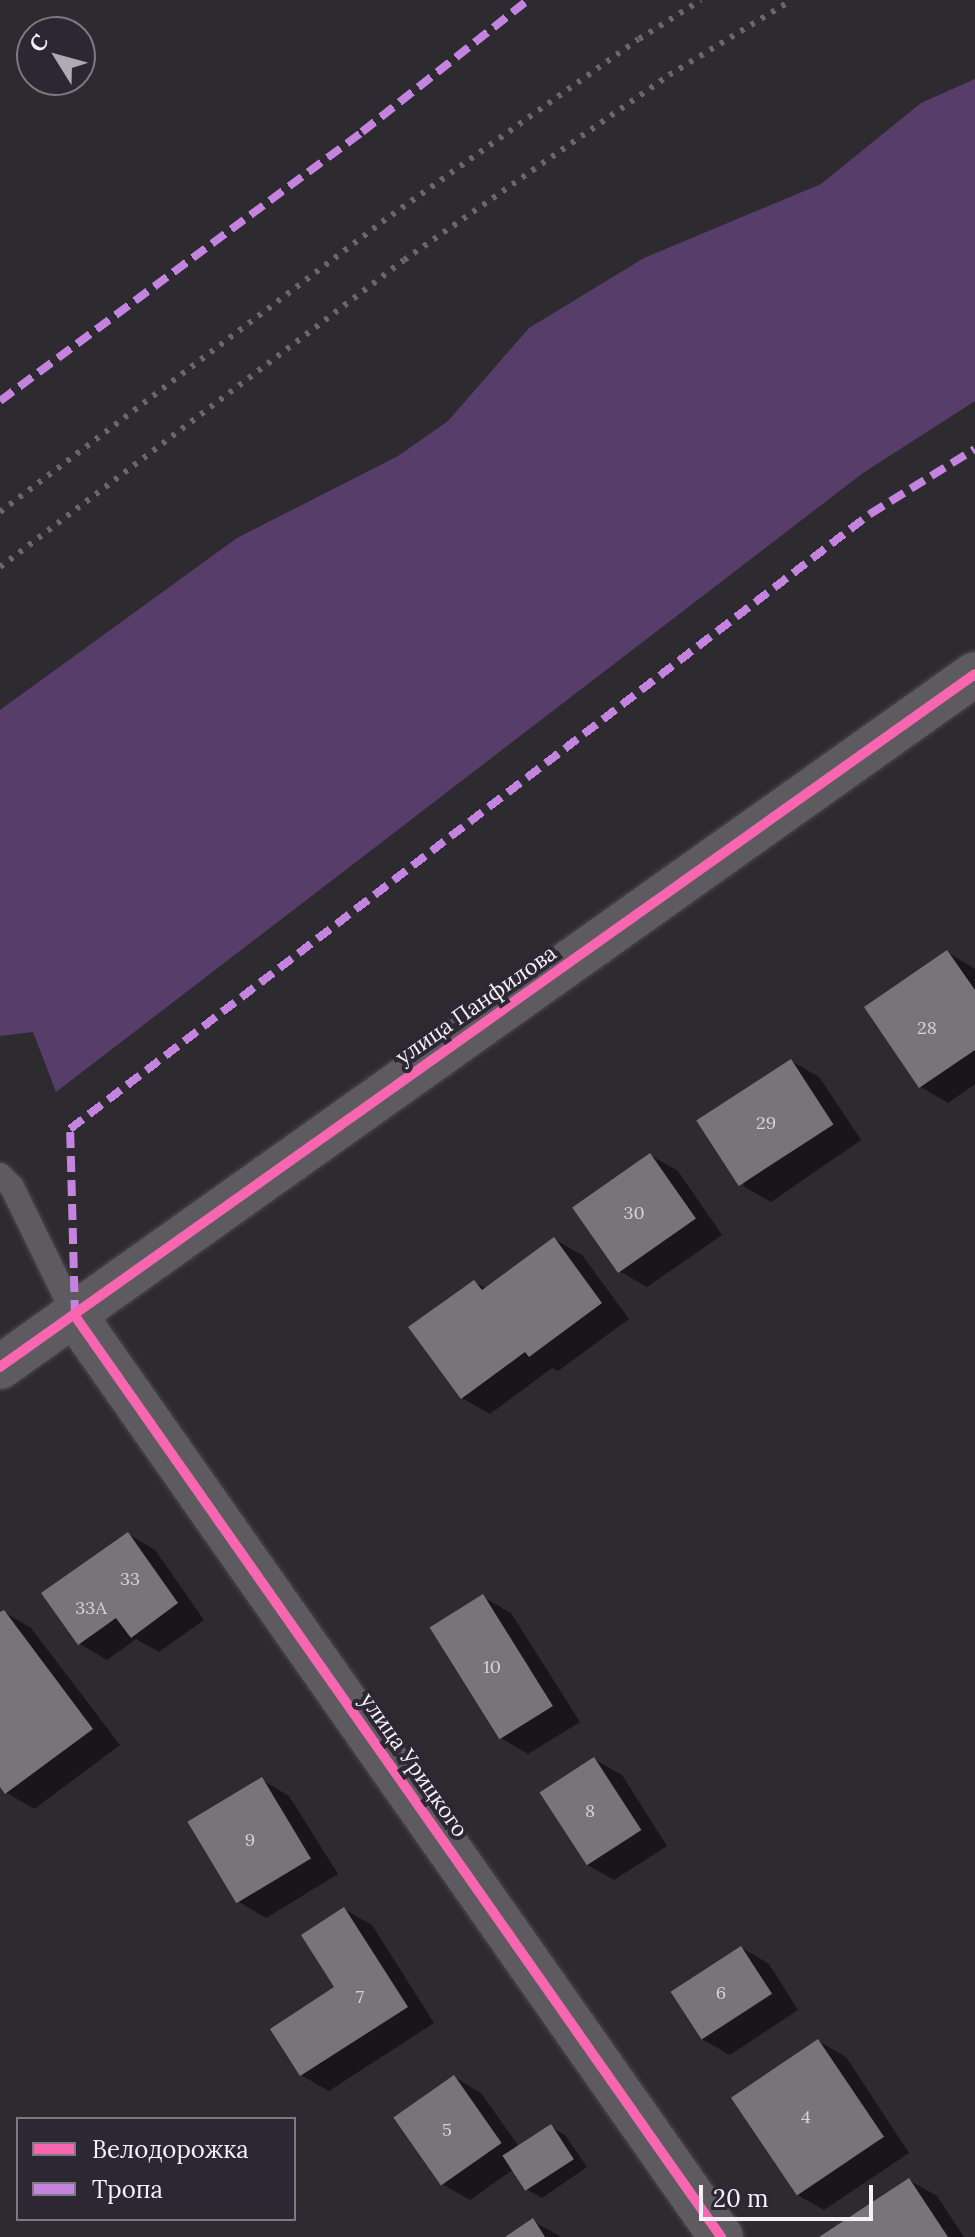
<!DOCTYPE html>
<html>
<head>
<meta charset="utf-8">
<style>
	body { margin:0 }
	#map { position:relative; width:975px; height:2237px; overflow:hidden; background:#2d2a30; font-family:Lora,serif }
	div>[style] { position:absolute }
	.forest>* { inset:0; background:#573e6a }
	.shadow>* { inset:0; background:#0007 }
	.building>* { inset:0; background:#78757a; transform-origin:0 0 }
	.roads { filter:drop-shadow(0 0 2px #4b474d) drop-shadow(0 0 2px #4b474d) }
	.service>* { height:24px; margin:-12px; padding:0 12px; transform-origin:12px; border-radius:12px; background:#5e5b60 }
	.minor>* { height:44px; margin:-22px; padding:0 22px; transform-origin:22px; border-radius:22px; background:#5e5b60 }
	.rail>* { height:6px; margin-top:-3px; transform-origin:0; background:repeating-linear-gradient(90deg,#69666c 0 4px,transparent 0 12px) }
	.quiet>* { height:8px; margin-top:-4px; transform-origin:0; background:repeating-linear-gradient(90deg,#c483df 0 16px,transparent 0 24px) }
	.cycleway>* { height:10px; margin:-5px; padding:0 5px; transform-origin:5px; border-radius:5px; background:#f766af }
	span { translate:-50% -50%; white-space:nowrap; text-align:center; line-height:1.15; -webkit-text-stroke:8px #2d2733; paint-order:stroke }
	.number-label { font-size:18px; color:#d6d2d8 }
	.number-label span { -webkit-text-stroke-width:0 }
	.street-label { font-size:22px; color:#f5f1f8 }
	.legend { position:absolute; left:16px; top:2117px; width:280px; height:104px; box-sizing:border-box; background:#2d2733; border:2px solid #7d7882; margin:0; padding:10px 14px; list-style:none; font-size:24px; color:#f5f1f8 }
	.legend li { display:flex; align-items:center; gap:16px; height:40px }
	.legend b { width:40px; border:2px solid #7d7882 }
	.north { position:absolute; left:16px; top:16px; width:80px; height:80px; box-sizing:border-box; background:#2d2733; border:2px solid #7d7882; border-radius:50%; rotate:307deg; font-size:22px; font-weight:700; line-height:32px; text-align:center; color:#f5f1f8 }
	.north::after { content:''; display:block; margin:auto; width:28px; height:36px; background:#afabb2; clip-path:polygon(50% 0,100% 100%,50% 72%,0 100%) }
	.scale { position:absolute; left:699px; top:2185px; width:174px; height:36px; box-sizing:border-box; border:4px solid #f5f1f8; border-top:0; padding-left:10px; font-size:24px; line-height:28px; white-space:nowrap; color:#f5f1f8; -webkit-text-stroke:6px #2d2733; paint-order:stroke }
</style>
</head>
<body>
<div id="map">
	<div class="forest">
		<i style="clip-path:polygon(975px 79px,975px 401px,863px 473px,56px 1092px,33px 1032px,0 1036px,0 710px,237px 538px,398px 456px,448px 421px,529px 328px,644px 258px,821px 184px,921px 103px)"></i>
	</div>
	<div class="shadow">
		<i style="clip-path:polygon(947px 952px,975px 969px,975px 1084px,948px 1103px,921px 1087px)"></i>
		<i style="clip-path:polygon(791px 1061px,819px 1077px,861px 1140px,771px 1202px,743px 1186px)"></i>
		<i style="clip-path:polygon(650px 1155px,678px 1171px,722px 1235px,647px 1287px,619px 1271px)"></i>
		<i style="clip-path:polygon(554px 1239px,582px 1255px,629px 1319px,558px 1371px,552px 1368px,490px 1414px,462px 1398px,474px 1282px,487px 1289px)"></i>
		<i style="clip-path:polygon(128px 1534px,155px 1550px,204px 1620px,159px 1652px,136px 1639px,107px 1660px,80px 1644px,44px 1594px)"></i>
		<i style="clip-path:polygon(483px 1597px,511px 1613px,580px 1722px,528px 1754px,501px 1738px)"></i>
		<i style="clip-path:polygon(4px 1612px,31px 1628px,120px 1745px,34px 1809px,7px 1793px,0 1784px,0 1615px)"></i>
		<i style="clip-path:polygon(594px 1759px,622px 1775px,667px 1846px,614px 1880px,586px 1864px)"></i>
		<i style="clip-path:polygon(262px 1780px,289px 1796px,338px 1874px,266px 1918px,239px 1902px)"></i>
		<i style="clip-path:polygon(344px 1909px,372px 1925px,434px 2023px,329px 2091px,301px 2075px,337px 1988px)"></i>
		<i style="clip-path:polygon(742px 1948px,769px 1964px,798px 2010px,730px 2055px,702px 2039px)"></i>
		<i style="clip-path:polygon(818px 2041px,846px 2057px,909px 2153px,824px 2210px,796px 2194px)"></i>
		<i style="clip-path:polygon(454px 2077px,481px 2093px,520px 2148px,551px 2127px,565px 2135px,587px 2167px,542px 2198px,528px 2190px,514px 2169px,470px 2200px,442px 2184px)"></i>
		<i style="clip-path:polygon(909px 2180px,937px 2196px,964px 2237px,823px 2237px)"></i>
		<i style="clip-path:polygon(533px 2221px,561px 2237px,509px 2237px)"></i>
	</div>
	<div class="building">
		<i style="clip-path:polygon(947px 950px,975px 990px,975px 1050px,919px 1088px,864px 1007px)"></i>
		<i style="left:791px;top:1059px;width:78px;height:113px;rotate:57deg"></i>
		<i style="left:650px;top:1153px;width:80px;height:95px;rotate:55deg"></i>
		<i style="clip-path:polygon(554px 1237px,602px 1303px,529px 1357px,525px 1352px,461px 1399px,408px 1327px,474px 1280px,482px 1290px)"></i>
		<i style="clip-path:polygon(128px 1532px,178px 1603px,131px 1638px,116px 1618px,78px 1645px,41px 1593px)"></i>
		<i style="left:483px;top:1594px;width:132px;height:63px;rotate:58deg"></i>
		<i style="clip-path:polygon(4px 1610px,93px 1729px,5px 1794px,0 1787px,0 1612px)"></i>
		<i style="left:594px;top:1757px;width:87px;height:65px;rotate:57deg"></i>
		<i style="left:262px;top:1777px;width:95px;height:87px;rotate:59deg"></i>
		<i style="clip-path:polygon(344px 1907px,408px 2007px,300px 2076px,270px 2029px,334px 1987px,301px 1935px)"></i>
		<i style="left:741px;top:1946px;width:57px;height:84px;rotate:57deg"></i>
		<i style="left:818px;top:2039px;width:118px;height:105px;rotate:56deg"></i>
		<i style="left:454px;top:2075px;width:83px;height:74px;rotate:55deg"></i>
		<i style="left:551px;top:2124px;width:42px;height:58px;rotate:57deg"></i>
		<i style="clip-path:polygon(909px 2178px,948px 2237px,819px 2237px)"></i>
		<i style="clip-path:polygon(533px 2218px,545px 2237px,505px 2237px)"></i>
	</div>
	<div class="roads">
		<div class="service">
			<i style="left:0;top:1175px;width:17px;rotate:45deg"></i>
			<i style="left:12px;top:1187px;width:144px;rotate:64deg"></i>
		</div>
		<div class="minor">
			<i style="left:75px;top:1316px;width:1125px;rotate:54.95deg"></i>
			<i style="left:0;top:1367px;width:1196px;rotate:-35.4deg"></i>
		</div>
	</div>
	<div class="rail">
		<i style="left:0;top:512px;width:480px;rotate:-37.2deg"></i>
		<i style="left:382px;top:222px;width:315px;rotate:-35.5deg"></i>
		<i style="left:639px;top:39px;width:73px;rotate:-32.2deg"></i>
		<i style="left:0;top:567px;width:507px;rotate:-37.23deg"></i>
		<i style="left:404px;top:260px;width:323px;rotate:-34.9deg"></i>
		<i style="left:669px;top:75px;width:144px;rotate:-31.4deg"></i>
	</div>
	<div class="quiet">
		<i style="left:0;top:401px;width:451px;rotate:-36.6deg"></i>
		<i style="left:362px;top:132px;width:212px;rotate:-38.5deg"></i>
		<i style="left:75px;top:1316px;width:187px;rotate:-91.5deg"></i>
		<i style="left:70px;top:1129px;width:1009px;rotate:-37.55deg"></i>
		<i style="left:870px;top:514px;width:123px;rotate:-31.8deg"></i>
	</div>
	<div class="cycleway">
		<i style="left:75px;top:1316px;width:1125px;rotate:54.95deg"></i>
		<i style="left:0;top:1367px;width:1196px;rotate:-35.4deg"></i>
	</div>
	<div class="number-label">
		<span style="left:927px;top:1028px">28</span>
		<span style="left:766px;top:1123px">29</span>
		<span style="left:634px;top:1213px">30</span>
		<span style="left:130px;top:1579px">33</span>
		<span style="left:91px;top:1608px">33А</span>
		<span style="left:492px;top:1667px">10</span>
		<span style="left:590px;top:1811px">8</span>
		<span style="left:250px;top:1840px">9</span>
		<span style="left:721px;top:1993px">6</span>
		<span style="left:360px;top:1997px">7</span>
		<span style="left:806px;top:2117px">4</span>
		<span style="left:447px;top:2130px">5</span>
	</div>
	<div class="street-label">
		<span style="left:476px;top:1005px;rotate:-35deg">улица Панфилова</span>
		<span style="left:414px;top:1765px;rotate:55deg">улица Урицкого</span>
	</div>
	<ul class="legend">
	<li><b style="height:10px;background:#f766af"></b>Велодорожка</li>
	<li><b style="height:10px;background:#c483df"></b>Тропа</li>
	</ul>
	<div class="north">С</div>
	<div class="scale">20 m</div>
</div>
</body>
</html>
